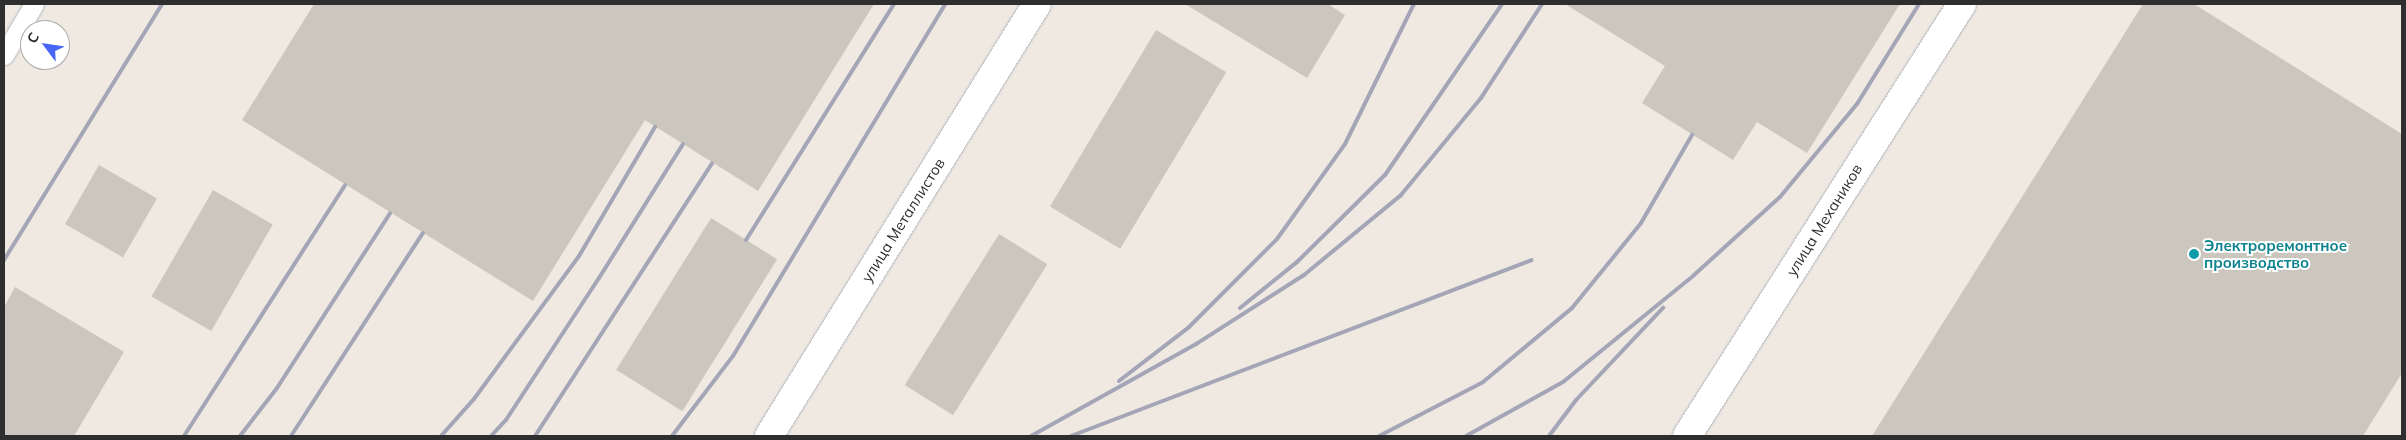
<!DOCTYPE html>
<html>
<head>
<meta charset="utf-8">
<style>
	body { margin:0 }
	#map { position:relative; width:2406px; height:440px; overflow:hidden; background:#efe9e1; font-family:Mulish,sans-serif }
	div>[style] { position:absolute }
	.building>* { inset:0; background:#cbc7bf; transform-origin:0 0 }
	.roads { filter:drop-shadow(0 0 1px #b4b7c1) drop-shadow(0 0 1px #b4b7c1) }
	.lane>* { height:19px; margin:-9.5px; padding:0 9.5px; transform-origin:9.5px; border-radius:9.5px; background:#fff }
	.street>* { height:28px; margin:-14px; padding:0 14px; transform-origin:14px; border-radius:14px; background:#fff }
	.rail>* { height:4px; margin:-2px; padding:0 2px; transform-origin:2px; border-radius:2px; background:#a4a6b7 }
	.dots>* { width:14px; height:14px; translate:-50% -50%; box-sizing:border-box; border:2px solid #fff; border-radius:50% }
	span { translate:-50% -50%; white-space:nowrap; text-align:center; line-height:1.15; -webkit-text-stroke:4px #fff; paint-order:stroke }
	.street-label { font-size:15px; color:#2e2e2e }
	.culture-label { font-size:15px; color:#0d838f; font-weight:700 }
	.left { translate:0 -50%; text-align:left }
	.frame { position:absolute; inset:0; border:5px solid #2e2e2e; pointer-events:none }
	.north { position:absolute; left:20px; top:20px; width:50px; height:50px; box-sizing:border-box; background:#fff; border:1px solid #ababab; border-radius:50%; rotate:301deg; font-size:14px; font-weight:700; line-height:20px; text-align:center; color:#2e2e2e }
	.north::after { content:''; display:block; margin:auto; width:18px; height:22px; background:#4866f5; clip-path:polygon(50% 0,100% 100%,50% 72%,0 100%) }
</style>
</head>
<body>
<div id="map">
	<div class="building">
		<i style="clip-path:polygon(314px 4px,874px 4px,758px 191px,645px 120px,533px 301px,242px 120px)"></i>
		<i style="clip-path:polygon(1185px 4px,1328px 4px,1345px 15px,1307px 78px)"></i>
		<i style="clip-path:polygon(1565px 4px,1900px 4px,1807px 153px,1757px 122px,1733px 160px,1642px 103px,1665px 66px)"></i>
		<i style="clip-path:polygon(2143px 4px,2194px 4px,2402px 134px,2402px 373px,2363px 436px,1872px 436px)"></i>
		<i style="left:1156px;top:30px;width:82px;height:206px;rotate:31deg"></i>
		<i style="left:99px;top:165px;width:67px;height:68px;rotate:30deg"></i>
		<i style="left:213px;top:190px;width:69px;height:123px;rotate:30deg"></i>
		<i style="left:711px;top:218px;width:78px;height:179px;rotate:32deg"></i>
		<i style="left:999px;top:234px;width:57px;height:178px;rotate:32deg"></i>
		<i style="clip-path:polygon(15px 287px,124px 352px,74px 436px,4px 436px,4px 307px)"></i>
	</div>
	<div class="roads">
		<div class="lane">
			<i style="left:4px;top:55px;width:59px;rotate:-59.5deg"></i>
		</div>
		<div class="street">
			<i style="left:769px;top:436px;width:508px;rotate:-58.19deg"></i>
			<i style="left:1687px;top:436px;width:512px;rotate:-57.52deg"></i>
		</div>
	</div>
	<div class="rail">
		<i style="left:746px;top:240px;width:279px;rotate:-57.9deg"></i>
		<i style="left:4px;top:260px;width:301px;rotate:-58.3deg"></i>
		<i style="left:1240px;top:308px;width:73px;rotate:-38.9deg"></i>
		<i style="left:1297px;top:262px;width:124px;rotate:-44.7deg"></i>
		<i style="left:1385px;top:175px;width:207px;rotate:-55.6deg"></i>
		<i style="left:1119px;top:381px;width:88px;rotate:-37.6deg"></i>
		<i style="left:1189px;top:327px;width:124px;rotate:-45deg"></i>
		<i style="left:1277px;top:239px;width:117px;rotate:-54.4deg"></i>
		<i style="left:1345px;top:144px;width:156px;rotate:-63.8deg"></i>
		<i style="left:184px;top:436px;width:298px;rotate:-57.3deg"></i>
		<i style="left:240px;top:436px;width:61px;rotate:-52.4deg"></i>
		<i style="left:277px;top:388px;width:208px;rotate:-57.1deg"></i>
		<i style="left:291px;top:436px;width:242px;rotate:-57deg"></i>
		<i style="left:441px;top:436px;width:50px;rotate:-48.3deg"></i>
		<i style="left:474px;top:399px;width:177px;rotate:-53.7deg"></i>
		<i style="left:579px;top:256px;width:150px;rotate:-59.5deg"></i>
		<i style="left:491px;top:436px;width:22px;rotate:-47deg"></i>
		<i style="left:506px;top:420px;width:170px;rotate:-56.8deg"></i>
		<i style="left:599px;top:278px;width:158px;rotate:-57.9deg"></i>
		<i style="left:535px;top:436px;width:325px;rotate:-57deg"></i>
		<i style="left:672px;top:436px;width:101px;rotate:-52.7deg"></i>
		<i style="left:733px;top:356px;width:411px;rotate:-58.9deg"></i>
		<i style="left:1031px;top:436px;width:189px;rotate:-29.1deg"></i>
		<i style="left:1196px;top:344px;width:128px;rotate:-32.6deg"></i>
		<i style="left:1304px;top:275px;width:126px;rotate:-39.5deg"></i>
		<i style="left:1401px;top:195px;width:126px;rotate:-50.5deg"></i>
		<i style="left:1481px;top:98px;width:112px;rotate:-57deg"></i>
		<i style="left:1071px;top:436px;width:493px;rotate:-20.9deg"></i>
		<i style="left:1379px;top:436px;width:117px;rotate:-27.4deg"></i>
		<i style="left:1483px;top:382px;width:116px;rotate:-39.7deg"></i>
		<i style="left:1572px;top:308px;width:109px;rotate:-50.9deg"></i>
		<i style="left:1641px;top:223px;width:102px;rotate:-59.9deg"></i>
		<i style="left:1466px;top:436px;width:111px;rotate:-29.1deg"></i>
		<i style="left:1563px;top:382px;width:169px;rotate:-39.2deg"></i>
		<i style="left:1694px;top:275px;width:116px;rotate:-42.2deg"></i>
		<i style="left:1780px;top:197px;width:121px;rotate:-50.4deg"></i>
		<i style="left:1857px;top:104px;width:118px;rotate:-58.2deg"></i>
		<i style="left:1549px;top:436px;width:45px;rotate:-53.1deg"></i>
		<i style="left:1576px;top:400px;width:127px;rotate:-46.6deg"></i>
	</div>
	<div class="dots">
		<i style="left:2194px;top:254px;background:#0f9aa8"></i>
	</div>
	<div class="street-label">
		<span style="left:903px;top:220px;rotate:-58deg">улица Металлистов</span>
		<span style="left:1824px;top:220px;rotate:-58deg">улица Механиков</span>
	</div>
	<div class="culture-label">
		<span class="left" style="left:2204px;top:254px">Электроремонтное<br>производство</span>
	</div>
	<div class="frame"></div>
	<div class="north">С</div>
</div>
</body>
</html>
